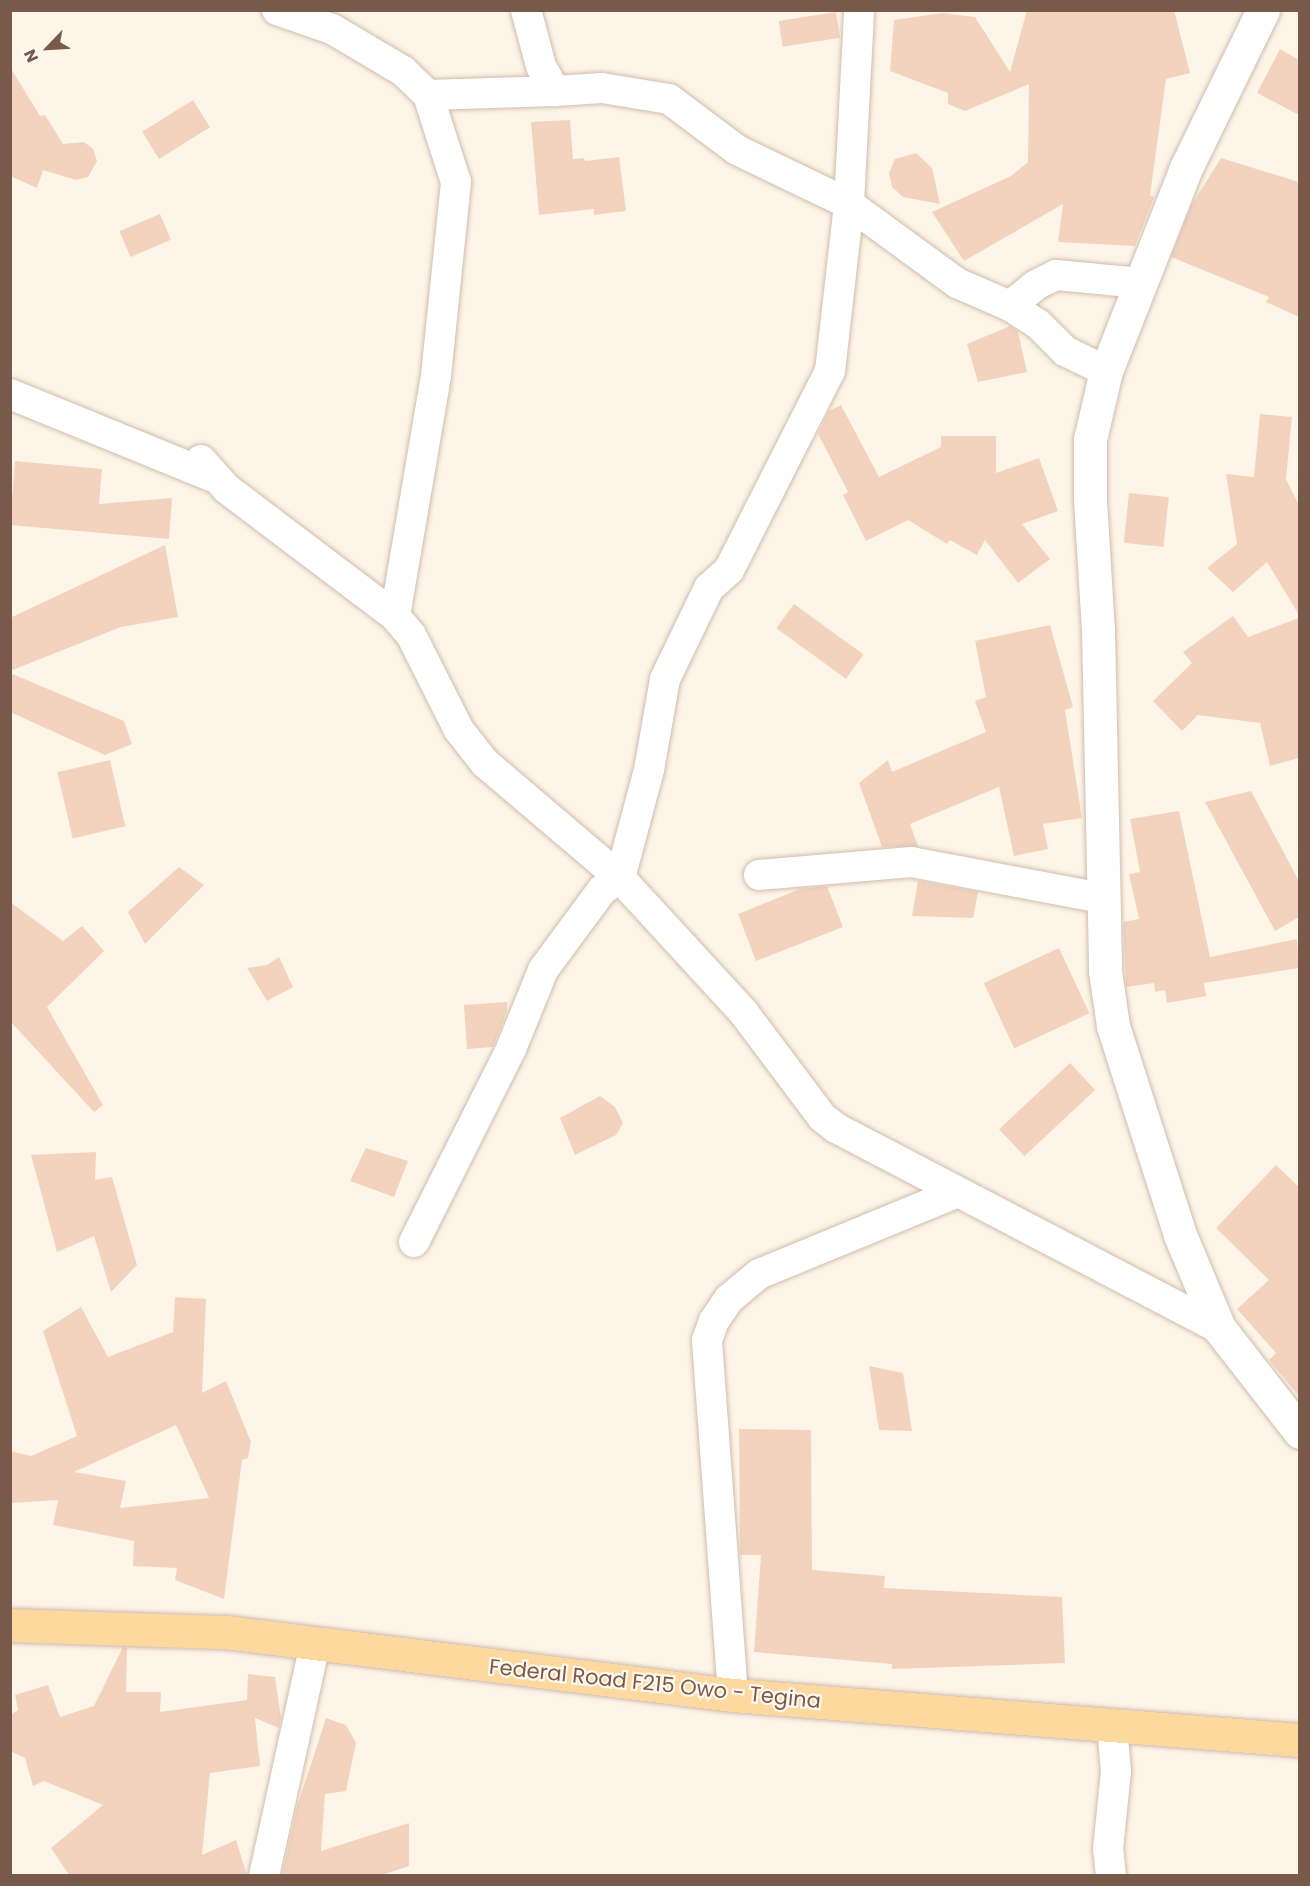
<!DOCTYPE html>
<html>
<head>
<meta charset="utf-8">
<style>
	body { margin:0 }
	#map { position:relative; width:1310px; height:1886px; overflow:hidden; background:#fdf5e8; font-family:Poppins,sans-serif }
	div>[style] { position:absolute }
	.building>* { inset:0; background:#f4d3be; transform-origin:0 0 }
	.roads { filter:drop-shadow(0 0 2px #d0bcac) drop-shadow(0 0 2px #d0bcac) }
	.street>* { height:30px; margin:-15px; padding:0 15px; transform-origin:15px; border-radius:15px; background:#fff }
	.secondary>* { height:33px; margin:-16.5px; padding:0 16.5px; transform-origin:16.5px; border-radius:16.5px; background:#fff }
	.primary>* { height:33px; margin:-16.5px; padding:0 16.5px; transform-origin:16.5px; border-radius:16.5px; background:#fed99f }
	span { translate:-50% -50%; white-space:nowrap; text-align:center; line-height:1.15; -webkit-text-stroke:4.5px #fff9ef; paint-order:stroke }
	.street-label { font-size:21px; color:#795a4a }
	.frame { position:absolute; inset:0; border:12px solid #795a4a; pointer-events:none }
	.north { position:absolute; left:18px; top:18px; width:60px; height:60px; -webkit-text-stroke:4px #fff9ef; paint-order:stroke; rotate:245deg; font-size:16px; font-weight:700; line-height:24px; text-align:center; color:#795a4a }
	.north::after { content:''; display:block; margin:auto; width:21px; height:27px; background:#795a4a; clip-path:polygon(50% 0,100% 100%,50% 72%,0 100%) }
</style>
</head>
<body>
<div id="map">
	<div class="building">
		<i style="clip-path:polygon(1027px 10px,1174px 10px,1190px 73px,1166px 79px,1150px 195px,1154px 197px,1135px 246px,1058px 242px,1063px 204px,964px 261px,932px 212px,1011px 176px,1028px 162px,1029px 84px,965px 111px,948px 104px,948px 93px,890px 71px,894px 20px,942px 13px,975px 17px,1010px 72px)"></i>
		<i style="left:836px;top:12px;width:26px;height:58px;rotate:81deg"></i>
		<i style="clip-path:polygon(1280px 49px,1299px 60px,1299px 115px,1257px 93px)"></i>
		<i style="clip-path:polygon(10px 67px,40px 116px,45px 115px,63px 144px,84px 142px,93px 149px,97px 161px,88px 177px,76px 180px,43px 170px,37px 188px,10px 176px)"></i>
		<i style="left:193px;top:100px;width:32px;height:60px;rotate:58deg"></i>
		<i style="clip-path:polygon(570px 120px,573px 159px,584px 158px,585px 161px,619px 157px,626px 211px,594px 215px,594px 209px,539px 215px,531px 122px)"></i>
		<i style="clip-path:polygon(916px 153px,932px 168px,940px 204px,903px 197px,892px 187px,889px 173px,895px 159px)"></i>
		<i style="clip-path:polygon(1221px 158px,1299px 182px,1299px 317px,1266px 302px,1269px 297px,1171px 257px,1191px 206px)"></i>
		<i style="left:160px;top:214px;width:28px;height:44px;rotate:67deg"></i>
		<i style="clip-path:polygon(1010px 326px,1018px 332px,1027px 372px,978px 382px,967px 344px)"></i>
		<i style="clip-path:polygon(841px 405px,879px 477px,941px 447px,941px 436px,996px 436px,996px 473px,1039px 458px,1058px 511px,1022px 524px,1050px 559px,1018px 583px,985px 540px,977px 555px,950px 540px,947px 544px,908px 520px,866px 541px,843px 495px,848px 492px,818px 434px,829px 411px)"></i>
		<i style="clip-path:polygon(1260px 414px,1292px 417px,1286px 479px,1299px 505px,1299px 615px,1267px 562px,1233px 592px,1207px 568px,1237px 544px,1226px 474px,1254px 477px)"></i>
		<i style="clip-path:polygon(15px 461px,102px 469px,99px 504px,172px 498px,169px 539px,10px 525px)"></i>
		<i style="left:1129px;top:493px;width:40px;height:50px;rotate:6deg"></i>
		<i style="clip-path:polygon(165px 545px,178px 617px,121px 627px,10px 671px,10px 618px)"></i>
		<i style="left:794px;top:604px;width:86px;height:30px;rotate:36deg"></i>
		<i style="clip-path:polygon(1233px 616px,1248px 637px,1299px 618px,1299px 758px,1270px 766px,1260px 723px,1198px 715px,1182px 731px,1153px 701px,1192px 663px,1183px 652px)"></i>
		<i style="clip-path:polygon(1050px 625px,1073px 707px,1065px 710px,1082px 818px,1043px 824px,1048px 849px,1014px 856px,999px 787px,910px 824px,918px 846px,882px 847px,859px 783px,888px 760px,892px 772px,986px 732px,975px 701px,986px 697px,975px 641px)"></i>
		<i style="clip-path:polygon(10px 673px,124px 721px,132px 744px,105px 755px,10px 712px)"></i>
		<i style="left:110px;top:760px;width:68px;height:54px;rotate:77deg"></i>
		<i style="clip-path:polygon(1251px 791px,1299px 881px,1299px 917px,1275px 931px,1205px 802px)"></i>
		<i style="clip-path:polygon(1179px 811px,1210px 957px,1297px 939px,1299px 968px,1204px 983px,1206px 996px,1167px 1003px,1165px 990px,1155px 992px,1154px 983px,1126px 987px,1123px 922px,1139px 919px,1129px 874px,1140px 872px,1130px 819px)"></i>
		<i style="clip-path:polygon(179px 867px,204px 885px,145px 944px,128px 912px)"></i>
		<i style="clip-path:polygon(918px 881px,978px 892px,973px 918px,912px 916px)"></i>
		<i style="clip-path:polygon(827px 886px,843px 927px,756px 961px,738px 914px,800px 889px)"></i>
		<i style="clip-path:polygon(10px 902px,63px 941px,82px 926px,104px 951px,47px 1007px,103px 1105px,94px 1112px,10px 1021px)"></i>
		<i style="left:1059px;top:948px;width:72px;height:83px;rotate:65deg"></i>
		<i style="clip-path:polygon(279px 957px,293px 987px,267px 1001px,247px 968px,267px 965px)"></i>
		<i style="clip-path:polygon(507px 1002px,507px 1012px,493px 1047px,467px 1049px,464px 1005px)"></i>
		<i style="left:1070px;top:1063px;width:37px;height:97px;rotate:47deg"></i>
		<i style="clip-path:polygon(600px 1096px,615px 1107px,623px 1123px,616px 1135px,575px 1155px,560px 1118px)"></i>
		<i style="clip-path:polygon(366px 1148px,408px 1161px,394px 1197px,350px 1181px)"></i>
		<i style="clip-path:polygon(96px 1152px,95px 1180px,112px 1177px,137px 1265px,111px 1292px,94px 1236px,57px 1252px,31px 1155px)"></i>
		<i style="clip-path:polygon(1276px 1165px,1299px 1187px,1299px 1396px,1269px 1360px,1276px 1353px,1237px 1309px,1269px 1280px,1216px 1228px)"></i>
		<i style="clip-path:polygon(evenodd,175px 1297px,206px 1299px,202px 1393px,226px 1381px,251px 1442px,248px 1458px,242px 1460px,224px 1599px,175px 1580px,177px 1568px,133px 1566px,134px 1541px,53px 1525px,58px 1500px,10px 1503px,10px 1451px,31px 1456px,77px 1436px,43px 1331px,81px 1307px,108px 1357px,173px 1332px,175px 1297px,176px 1425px,209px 1498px,120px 1508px,126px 1481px,74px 1472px,176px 1425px)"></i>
		<i style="clip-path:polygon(869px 1366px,903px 1373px,912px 1431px,879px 1430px)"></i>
		<i style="clip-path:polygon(739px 1429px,811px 1430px,812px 1570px,885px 1576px,884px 1588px,1062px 1597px,1065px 1663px,892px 1669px,892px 1664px,754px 1652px,761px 1555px,740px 1555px)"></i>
		<i style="clip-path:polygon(123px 1647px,127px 1648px,126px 1692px,161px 1692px,160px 1712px,247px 1700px,248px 1674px,275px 1677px,281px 1718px,279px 1728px,255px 1718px,260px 1766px,210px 1773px,202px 1855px,236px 1840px,247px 1875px,69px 1875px,51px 1848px,103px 1805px,44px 1781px,33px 1786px,25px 1758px,10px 1751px,10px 1715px,18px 1710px,15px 1695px,48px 1685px,60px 1717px,94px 1706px)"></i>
		<i style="clip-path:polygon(326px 1718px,346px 1725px,356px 1743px,346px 1791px,325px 1794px,321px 1851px,409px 1823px,409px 1866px,382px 1875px,282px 1875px,297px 1807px)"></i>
	</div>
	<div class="roads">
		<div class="street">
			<i style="left:277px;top:10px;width:58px;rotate:19.1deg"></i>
			<i style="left:332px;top:29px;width:82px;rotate:30.6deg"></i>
			<i style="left:403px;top:71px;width:35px;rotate:44deg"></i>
			<i style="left:428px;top:95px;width:91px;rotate:72.2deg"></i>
			<i style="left:456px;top:182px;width:195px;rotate:95.9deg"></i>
			<i style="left:436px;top:376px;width:243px;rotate:99.7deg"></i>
			<i style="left:526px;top:10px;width:58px;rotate:75deg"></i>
			<i style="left:541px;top:66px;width:29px;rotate:61deg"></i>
			<i style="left:555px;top:91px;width:47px;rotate:-3.7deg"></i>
			<i style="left:602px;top:88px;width:68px;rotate:9.3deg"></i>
			<i style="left:669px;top:99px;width:85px;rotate:36.9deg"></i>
			<i style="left:737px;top:150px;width:124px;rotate:25.7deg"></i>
			<i style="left:849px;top:204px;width:134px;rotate:36.2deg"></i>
			<i style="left:957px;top:283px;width:58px;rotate:23.5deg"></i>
			<i style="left:1010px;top:306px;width:33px;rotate:33deg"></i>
			<i style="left:1038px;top:324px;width:38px;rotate:45deg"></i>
			<i style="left:1065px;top:351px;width:46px;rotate:26deg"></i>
			<i style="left:428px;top:95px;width:127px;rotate:-1.8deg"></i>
			<i style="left:1010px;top:306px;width:33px;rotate:-39deg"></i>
			<i style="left:1036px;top:285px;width:22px;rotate:-27deg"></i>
			<i style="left:1056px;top:275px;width:85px;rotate:5.4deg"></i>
			<i style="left:10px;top:394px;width:217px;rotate:22.2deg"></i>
			<i style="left:201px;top:460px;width:39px;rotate:48deg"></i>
			<i style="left:227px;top:489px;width:211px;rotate:37.1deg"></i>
			<i style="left:395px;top:616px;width:25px;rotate:50deg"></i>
			<i style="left:411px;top:635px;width:106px;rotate:63.2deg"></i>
			<i style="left:459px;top:730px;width:42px;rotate:51.8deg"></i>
			<i style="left:485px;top:763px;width:177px;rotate:40.4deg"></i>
			<i style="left:620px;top:878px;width:183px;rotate:47.4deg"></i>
			<i style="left:744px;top:1013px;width:130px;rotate:53.1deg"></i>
			<i style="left:822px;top:1117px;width:18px;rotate:38deg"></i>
			<i style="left:836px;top:1128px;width:432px;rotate:27.6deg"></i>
			<i style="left:759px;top:875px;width:153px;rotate:-4.9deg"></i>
			<i style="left:911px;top:862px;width:194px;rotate:10.7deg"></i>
			<i style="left:414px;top:1242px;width:216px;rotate:-63.3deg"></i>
			<i style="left:511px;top:1049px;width:85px;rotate:-67.9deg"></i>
			<i style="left:543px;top:970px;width:99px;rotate:-53.6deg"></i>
			<i style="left:602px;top:890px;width:22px;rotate:-34deg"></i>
			<i style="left:620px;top:878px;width:112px;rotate:-75deg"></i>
			<i style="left:649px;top:770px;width:92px;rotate:-80deg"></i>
			<i style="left:665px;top:679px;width:101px;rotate:-64.2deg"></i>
			<i style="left:709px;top:588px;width:27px;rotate:-42deg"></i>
			<i style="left:729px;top:570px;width:223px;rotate:-63.1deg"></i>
			<i style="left:830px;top:371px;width:168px;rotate:-83.5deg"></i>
			<i style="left:849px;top:204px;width:194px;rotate:-87deg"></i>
			<i style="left:733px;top:1695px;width:356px;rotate:-94.2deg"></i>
			<i style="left:707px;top:1340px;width:20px;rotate:-70deg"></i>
			<i style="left:714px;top:1321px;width:27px;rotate:-56deg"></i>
			<i style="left:729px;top:1299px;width:39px;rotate:-40deg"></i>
			<i style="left:759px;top:1274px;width:215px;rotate:-22.4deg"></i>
			<i style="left:264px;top:1876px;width:237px;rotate:-77.6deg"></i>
			<i style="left:1111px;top:1876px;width:27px;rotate:-96deg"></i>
			<i style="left:1108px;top:1849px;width:77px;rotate:-84.1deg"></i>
			<i style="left:1116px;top:1772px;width:46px;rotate:-95deg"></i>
		</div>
		<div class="secondary">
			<i style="left:1263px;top:10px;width:176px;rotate:116deg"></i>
			<i style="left:1186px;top:168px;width:218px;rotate:111.5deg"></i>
			<i style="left:1106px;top:371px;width:70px;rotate:103.2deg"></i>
			<i style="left:1090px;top:439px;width:61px;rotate:90deg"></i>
			<i style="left:1090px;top:500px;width:129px;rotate:86.5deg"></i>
			<i style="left:1098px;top:629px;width:342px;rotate:88.8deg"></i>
			<i style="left:1105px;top:971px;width:56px;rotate:81.7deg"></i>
			<i style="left:1113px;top:1026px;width:219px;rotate:72.2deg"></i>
			<i style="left:1180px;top:1235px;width:101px;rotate:67.2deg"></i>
			<i style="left:1219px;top:1328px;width:132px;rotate:52.1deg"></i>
		</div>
		<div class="primary">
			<i style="left:10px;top:1625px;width:215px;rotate:1.9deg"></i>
			<i style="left:225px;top:1632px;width:512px;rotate:7.07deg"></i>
			<i style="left:733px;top:1695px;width:569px;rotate:4.54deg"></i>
		</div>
	</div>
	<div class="street-label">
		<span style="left:655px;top:1684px;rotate:6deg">Federal Road F215 Owo - Tegina</span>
	</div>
	<div class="frame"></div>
	<div class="north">N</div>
</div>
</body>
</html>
